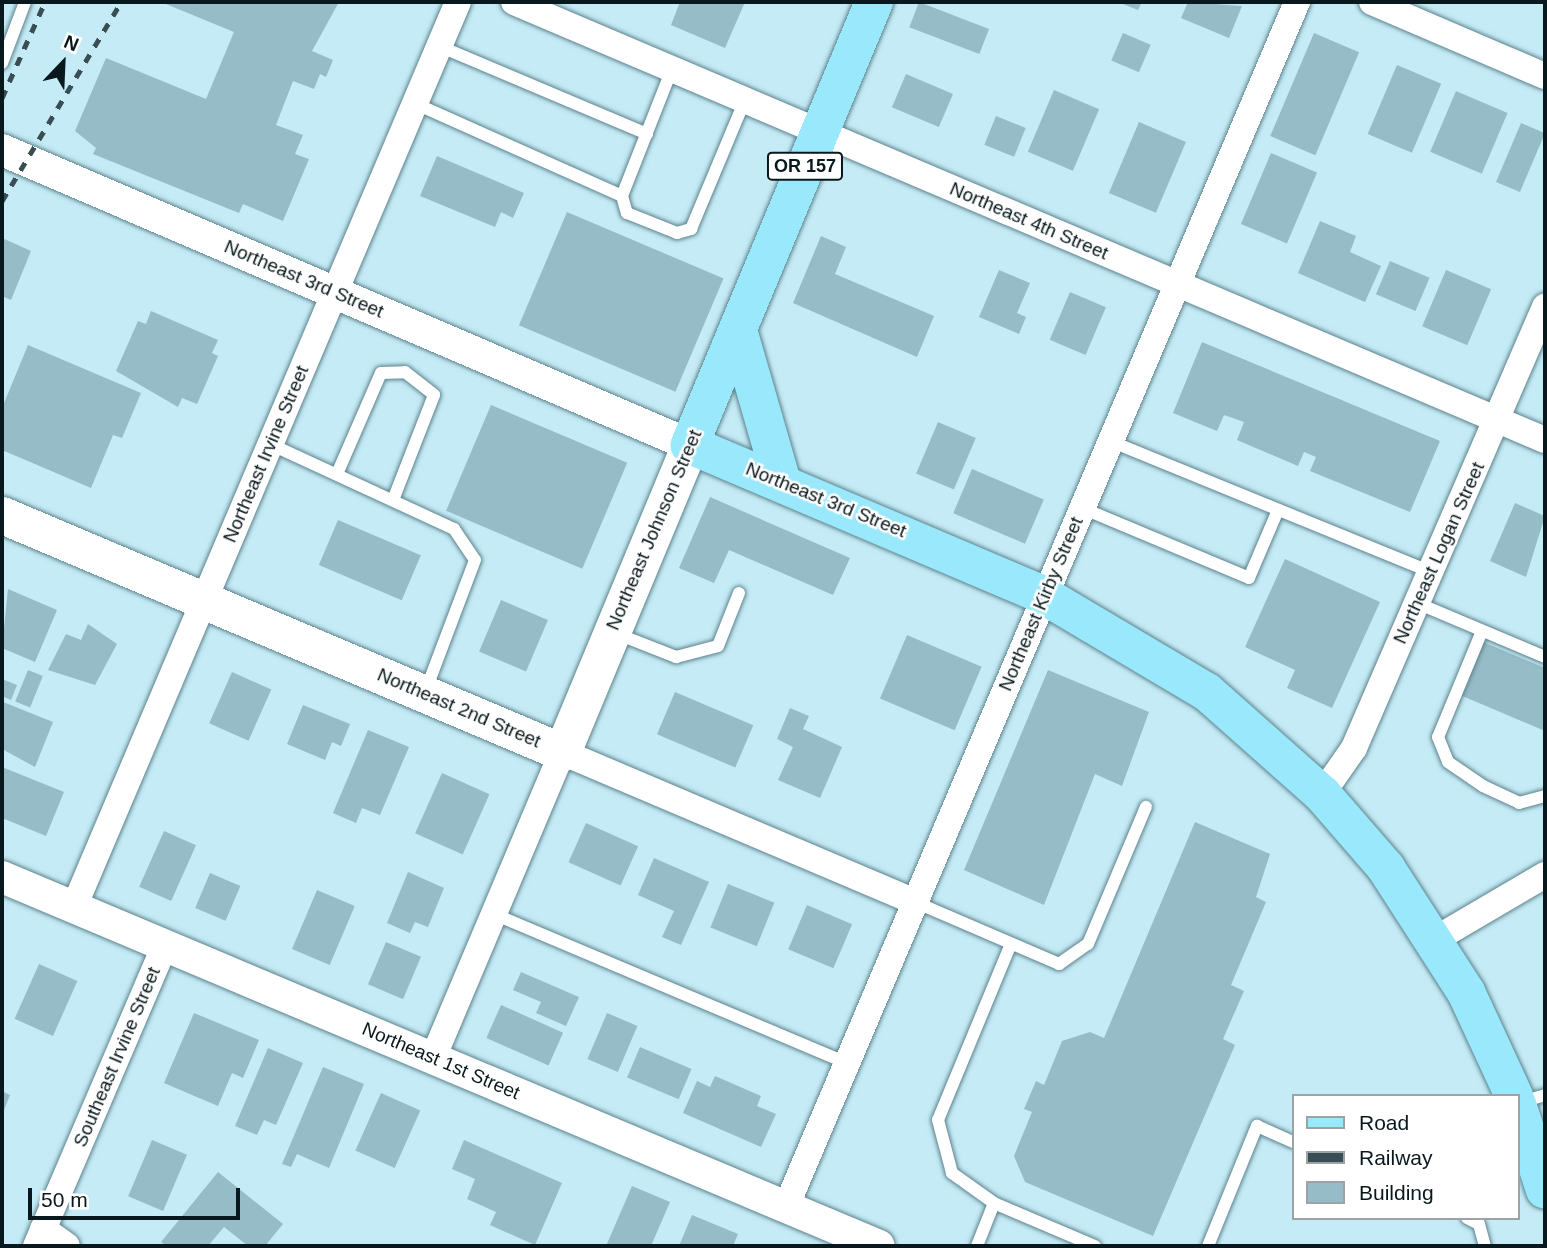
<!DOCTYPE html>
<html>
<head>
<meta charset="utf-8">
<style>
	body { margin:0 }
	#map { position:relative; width:1547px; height:1248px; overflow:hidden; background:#c4ebf6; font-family:Helvetica,sans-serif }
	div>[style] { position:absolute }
	.building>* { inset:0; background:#96bcc7; transform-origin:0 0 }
	.roads { filter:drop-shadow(0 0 2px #5d828c) drop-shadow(0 0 2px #5d828c) }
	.service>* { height:12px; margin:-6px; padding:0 6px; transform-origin:6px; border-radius:6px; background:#fff }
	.minor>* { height:26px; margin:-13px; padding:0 13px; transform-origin:13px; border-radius:13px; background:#fff }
	.tertiary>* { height:32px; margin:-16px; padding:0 16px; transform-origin:16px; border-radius:16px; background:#fff }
	.secondary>* { height:37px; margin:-18.5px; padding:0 18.5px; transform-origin:18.5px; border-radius:18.5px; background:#fff }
	.primary>* { height:38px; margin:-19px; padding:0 19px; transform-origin:19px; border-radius:19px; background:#9ae8fb }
	.rail>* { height:5px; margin-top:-2.5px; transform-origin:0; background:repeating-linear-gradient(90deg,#394e54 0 9px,transparent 0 18px) }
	span { translate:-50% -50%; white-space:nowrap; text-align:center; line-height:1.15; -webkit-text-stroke:5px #fff; paint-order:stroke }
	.shield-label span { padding:2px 5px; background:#fff; border:2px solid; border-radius:5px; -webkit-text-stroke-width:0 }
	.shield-label { font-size:18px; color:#09181c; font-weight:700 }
	.street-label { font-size:19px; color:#09181c }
	.frame { position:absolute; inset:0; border:4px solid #09181c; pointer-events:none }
	.legend { position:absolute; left:1292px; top:1094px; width:228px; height:126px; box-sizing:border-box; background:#fff; border:2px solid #9da3a4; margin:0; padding:9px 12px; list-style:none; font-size:21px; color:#09181c }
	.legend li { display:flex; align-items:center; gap:14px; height:35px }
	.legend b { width:35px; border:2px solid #9da3a4 }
	.north { position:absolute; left:28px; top:28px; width:70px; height:70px; -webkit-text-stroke:5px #fff; paint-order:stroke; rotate:23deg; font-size:19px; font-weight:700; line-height:28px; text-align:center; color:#09181c }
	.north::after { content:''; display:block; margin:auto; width:24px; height:32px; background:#09181c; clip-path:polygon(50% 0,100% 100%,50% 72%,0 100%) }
	.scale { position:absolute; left:28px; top:1188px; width:212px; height:32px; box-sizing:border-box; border:4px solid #09181c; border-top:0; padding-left:9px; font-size:21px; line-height:24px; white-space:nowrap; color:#09181c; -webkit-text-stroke:5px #fff; paint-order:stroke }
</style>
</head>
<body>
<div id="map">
	<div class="building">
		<i style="clip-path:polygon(161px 2px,339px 2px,312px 51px,333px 60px,326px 77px,320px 74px,314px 89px,293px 81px,276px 125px,303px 135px,295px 154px,309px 159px,283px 221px,243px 204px,239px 213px,93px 154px,96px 148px,75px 131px,106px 58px,206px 99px,234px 32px)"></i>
		<i style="clip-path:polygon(680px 2px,745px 2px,725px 48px,671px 25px)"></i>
		<i style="left:919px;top:2px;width:75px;height:27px;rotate:21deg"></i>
		<i style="clip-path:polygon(1118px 2px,1142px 2px,1138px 10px)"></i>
		<i style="clip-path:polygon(1188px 2px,1242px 6px,1229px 38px,1181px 18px)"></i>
		<i style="left:1123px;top:33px;width:30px;height:30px;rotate:23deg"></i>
		<i style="left:1314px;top:33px;width:49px;height:112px;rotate:23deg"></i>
		<i style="left:1397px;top:65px;width:48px;height:75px;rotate:23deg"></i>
		<i style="left:906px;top:74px;width:51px;height:36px;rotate:23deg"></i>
		<i style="left:1054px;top:90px;width:49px;height:67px;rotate:23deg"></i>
		<i style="left:1456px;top:91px;width:56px;height:66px;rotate:23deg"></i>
		<i style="left:996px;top:116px;width:32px;height:31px;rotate:22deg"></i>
		<i style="left:1139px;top:122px;width:51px;height:77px;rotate:23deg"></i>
		<i style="left:1521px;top:123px;width:26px;height:64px;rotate:23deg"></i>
		<i style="left:1271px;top:153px;width:50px;height:77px;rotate:23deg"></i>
		<i style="clip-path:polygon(437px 156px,524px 193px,513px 218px,501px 212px,495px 227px,420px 196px)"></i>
		<i style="left:567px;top:212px;width:170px;height:123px;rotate:23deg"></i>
		<i style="clip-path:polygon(1320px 221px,1356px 236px,1350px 252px,1381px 266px,1365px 302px,1298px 273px)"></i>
		<i style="clip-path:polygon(821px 236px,846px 247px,835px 274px,934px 316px,917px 357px,793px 303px)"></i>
		<i style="clip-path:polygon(2px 238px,31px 251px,11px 300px,2px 296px)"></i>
		<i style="left:1390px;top:261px;width:43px;height:36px;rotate:23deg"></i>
		<i style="clip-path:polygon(999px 270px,1030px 283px,1017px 313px,1026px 317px,1019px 334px,979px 317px)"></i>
		<i style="left:1446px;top:270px;width:49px;height:61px;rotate:23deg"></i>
		<i style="left:1070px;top:292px;width:39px;height:52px;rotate:23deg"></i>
		<i style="clip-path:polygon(151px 311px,218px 340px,212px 353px,218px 356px,197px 404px,182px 398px,178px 407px,116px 371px,138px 321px,146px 324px)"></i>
		<i style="clip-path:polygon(1202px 342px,1440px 441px,1410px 512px,1310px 471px,1316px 457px,1304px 452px,1298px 466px,1237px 440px,1244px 422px,1224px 415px,1217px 431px,1173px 413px)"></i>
		<i style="clip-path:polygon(28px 345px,141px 393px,122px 438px,113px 435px,91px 488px,2px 450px,2px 408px)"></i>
		<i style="left:491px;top:405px;width:148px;height:115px;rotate:23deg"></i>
		<i style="left:938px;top:422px;width:41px;height:56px;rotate:23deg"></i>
		<i style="left:972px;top:469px;width:78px;height:48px;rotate:23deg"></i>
		<i style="clip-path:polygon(710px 497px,850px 558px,833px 595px,729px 550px,714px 583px,679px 568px)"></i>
		<i style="clip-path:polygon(1515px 503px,1545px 516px,1526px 577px,1490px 561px)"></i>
		<i style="left:338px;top:520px;width:90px;height:49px;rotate:23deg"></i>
		<i style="clip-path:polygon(1285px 559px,1380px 602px,1332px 708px,1287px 688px,1295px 670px,1245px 647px)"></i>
		<i style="clip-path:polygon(8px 589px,57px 610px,35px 662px,2px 648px)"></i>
		<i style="left:501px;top:600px;width:51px;height:56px;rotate:23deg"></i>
		<i style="clip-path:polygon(88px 624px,117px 644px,95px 685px,48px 670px,66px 634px,81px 640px)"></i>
		<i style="left:907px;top:635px;width:81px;height:69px;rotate:23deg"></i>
		<i style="clip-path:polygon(1483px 642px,1545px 668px,1545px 731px,1460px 695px)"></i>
		<i style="left:28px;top:670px;width:16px;height:34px;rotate:22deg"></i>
		<i style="clip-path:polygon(1048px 670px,1149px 712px,1122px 786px,1095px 774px,1044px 905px,964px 870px)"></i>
		<i style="left:232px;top:672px;width:43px;height:56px;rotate:24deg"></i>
		<i style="clip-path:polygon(2px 679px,17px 685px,11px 700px,2px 696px)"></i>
		<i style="left:675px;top:692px;width:85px;height:46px;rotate:23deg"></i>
		<i style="clip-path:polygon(3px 702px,53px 722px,35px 767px,2px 749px)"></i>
		<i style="clip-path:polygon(303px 705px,350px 724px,341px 746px,332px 742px,325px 760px,287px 744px)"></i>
		<i style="clip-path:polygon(790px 708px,809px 716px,803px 729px,842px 747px,820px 798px,778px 780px,793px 747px,777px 739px)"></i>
		<i style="clip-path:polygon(368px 730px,409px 747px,380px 815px,362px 808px,356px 823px,333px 813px)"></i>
		<i style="clip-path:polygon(2px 767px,64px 792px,46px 836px,2px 818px)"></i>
		<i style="left:442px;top:773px;width:52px;height:66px;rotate:24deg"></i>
		<i style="clip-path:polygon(1195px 822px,1270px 854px,1256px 897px,1266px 902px,1231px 985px,1244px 991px,1223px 1039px,1235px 1045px,1153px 1236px,1025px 1182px,1014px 1156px,1032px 1112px,1024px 1109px,1036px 1081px,1044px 1085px,1062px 1041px,1090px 1032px,1104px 1038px)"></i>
		<i style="left:586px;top:823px;width:57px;height:43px;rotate:24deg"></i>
		<i style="left:164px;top:831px;width:35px;height:61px;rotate:24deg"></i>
		<i style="clip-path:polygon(654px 858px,709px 882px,681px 945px,662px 937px,674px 911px,638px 895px)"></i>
		<i style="clip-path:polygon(408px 872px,444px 888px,428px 927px,415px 922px,410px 933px,387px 923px)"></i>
		<i style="left:210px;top:873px;width:33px;height:38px;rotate:23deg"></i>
		<i style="left:728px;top:884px;width:50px;height:47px;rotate:22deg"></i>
		<i style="left:317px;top:890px;width:41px;height:64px;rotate:23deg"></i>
		<i style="left:807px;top:905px;width:49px;height:48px;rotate:23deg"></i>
		<i style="left:386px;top:942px;width:38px;height:46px;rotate:23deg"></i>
		<i style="left:39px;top:964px;width:42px;height:60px;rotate:24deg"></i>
		<i style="clip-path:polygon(521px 972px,579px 997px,566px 1026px,536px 1013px,541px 1002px,513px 990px)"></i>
		<i style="left:501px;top:1005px;width:68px;height:36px;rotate:24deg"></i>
		<i style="clip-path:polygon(194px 1013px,259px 1040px,243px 1078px,232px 1073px,218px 1106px,164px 1083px)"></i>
		<i style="left:607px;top:1013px;width:33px;height:50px;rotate:23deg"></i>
		<i style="left:640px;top:1047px;width:56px;height:33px;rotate:23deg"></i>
		<i style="clip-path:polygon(268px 1048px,303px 1063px,276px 1125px,264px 1120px,257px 1135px,235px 1126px)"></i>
		<i style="clip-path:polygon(323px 1067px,364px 1084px,329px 1168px,297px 1154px,291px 1167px,282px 1164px)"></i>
		<i style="clip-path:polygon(715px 1076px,761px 1096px,757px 1106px,776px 1114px,761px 1147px,683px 1113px,697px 1081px,710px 1087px)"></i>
		<i style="clip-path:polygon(2px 1091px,10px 1095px,2px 1115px)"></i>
		<i style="left:381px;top:1093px;width:43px;height:63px;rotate:24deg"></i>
		<i style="left:152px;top:1140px;width:38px;height:61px;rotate:23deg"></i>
		<i style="clip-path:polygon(464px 1140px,562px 1183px,535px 1245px,490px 1225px,496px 1212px,467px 1199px,475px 1179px,452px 1169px)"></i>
		<i style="clip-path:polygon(218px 1172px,283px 1224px,265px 1246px,248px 1246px,224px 1227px,208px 1246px,167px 1246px,161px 1242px)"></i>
		<i style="clip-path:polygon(632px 1186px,670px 1202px,651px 1246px,606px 1246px)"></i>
		<i style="clip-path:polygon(692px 1215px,738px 1234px,733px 1246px,679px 1246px)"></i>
	</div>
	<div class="roads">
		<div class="service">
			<i style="left:439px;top:46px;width:226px;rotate:22.9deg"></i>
			<i style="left:2px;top:63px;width:65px;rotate:-69.3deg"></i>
			<i style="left:672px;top:69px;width:136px;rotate:111.5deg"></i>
			<i style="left:622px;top:196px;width:18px;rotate:74deg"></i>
			<i style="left:627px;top:213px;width:54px;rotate:21.8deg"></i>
			<i style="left:677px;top:233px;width:15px;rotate:-16deg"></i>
			<i style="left:691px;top:229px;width:140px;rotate:-67.3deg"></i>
			<i style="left:414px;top:103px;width:228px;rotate:24.1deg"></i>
			<i style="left:1110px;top:441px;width:347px;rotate:22.2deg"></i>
			<i style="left:270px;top:444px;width:203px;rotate:24.8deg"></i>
			<i style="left:454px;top:529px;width:37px;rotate:56deg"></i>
			<i style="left:475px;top:560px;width:141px;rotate:110.7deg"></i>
			<i style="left:337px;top:474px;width:110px;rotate:-66.5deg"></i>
			<i style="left:381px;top:373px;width:24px;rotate:-2deg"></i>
			<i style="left:405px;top:372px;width:37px;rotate:38deg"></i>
			<i style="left:434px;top:395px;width:113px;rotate:111.3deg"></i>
			<i style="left:1082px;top:508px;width:181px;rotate:22.7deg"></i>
			<i style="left:1249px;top:578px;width:74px;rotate:-66.9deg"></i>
			<i style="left:1417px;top:603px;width:139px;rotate:22.9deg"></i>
			<i style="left:1482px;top:631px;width:115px;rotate:112.5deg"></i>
			<i style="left:1438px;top:737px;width:27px;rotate:68deg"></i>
			<i style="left:1448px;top:762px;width:42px;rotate:34.4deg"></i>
			<i style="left:1483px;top:786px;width:40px;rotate:25deg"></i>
			<i style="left:1519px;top:803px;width:27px;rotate:-15deg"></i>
			<i style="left:615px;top:633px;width:66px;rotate:21.5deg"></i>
			<i style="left:676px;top:657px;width:43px;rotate:-14.7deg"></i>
			<i style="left:718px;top:646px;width:57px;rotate:-68.4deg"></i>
			<i style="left:915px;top:902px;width:157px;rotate:23.3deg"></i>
			<i style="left:1059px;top:964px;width:35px;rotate:-35deg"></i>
			<i style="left:1088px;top:944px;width:149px;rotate:-67.1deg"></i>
			<i style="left:494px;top:914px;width:383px;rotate:22.9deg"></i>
			<i style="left:1521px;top:1102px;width:25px;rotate:-16deg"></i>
			<i style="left:994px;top:1203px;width:52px;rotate:-144.5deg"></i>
			<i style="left:952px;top:1173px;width:55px;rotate:-104.8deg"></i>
			<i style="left:938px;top:1120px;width:191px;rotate:-67.5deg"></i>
			<i style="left:1467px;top:1218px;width:13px;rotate:27deg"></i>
			<i style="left:1479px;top:1224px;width:23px;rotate:75deg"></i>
			<i style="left:977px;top:1246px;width:46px;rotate:-68.4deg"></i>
			<i style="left:994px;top:1203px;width:110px;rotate:23.1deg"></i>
			<i style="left:1208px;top:1246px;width:130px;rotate:-67.8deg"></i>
			<i style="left:1257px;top:1126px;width:39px;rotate:24deg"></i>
		</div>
		<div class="minor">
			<i style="left:514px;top:2px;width:1120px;rotate:23.02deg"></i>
			<i style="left:1372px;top:2px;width:188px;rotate:23.2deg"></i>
			<i style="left:1322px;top:794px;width:56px;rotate:-55.2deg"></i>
			<i style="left:1354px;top:748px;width:481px;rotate:-66.6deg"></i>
			<i style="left:74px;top:907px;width:983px;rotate:-67.01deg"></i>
			<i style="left:1434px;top:940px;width:129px;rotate:-30.4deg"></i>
			<i style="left:433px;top:1058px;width:332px;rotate:-67.1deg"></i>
			<i style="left:562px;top:752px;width:384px;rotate:23deg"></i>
			<i style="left:786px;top:1207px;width:1309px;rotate:-67.02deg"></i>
			<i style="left:43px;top:1229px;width:29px;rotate:35deg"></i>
			<i style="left:36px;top:1246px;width:327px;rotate:-66.8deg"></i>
		</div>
		<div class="tertiary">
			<i style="left:2px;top:150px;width:749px;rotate:23.21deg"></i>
			<i style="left:2px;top:877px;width:951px;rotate:22.82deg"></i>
		</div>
		<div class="secondary">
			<i style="left:2px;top:515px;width:608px;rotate:22.94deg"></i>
			<i style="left:562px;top:752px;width:333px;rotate:-67.4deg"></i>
		</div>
		<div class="primary">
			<i style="left:874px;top:2px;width:480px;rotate:112.6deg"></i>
			<i style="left:690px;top:445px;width:386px;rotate:23deg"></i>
			<i style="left:1045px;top:596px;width:188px;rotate:30.7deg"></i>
			<i style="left:1207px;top:692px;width:154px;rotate:41.6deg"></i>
			<i style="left:1322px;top:794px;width:98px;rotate:49.1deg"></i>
			<i style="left:1386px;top:868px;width:148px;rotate:57.2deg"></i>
			<i style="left:1466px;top:992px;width:115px;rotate:65.2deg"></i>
			<i style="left:738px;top:330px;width:158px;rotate:73.9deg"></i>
			<i style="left:1517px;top:1104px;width:90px;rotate:72deg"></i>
		</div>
	</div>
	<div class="rail">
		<i style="left:2px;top:98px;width:105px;rotate:-65.9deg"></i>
		<i style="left:2px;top:201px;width:232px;rotate:-59.1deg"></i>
	</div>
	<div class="shield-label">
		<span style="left:805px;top:166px">OR 157</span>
	</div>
	<div class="street-label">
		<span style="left:1029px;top:221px;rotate:23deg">Northeast 4th Street</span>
		<span style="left:304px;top:279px;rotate:23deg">Northeast 3rd Street</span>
		<span style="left:266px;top:454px;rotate:-67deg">Northeast Irvine Street</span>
		<span style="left:826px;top:500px;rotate:22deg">Northeast 3rd Street</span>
		<span style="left:654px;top:530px;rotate:-67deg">Northeast Johnson Street</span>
		<span style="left:1439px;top:553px;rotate:-66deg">Northeast Logan Street</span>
		<span style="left:1041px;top:604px;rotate:-67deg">Northeast Kirby Street</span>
		<span style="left:459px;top:708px;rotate:23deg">Northeast 2nd Street</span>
		<span style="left:117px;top:1057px;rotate:-67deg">Southeast Irvine Street</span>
		<span style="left:441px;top:1061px;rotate:23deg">Northeast 1st Street</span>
	</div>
	<div class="frame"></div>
	<ul class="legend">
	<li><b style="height:9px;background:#9ae8fb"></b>Road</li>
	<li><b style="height:9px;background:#394e54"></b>Railway</li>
	<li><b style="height:19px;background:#96bcc7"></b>Building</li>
	</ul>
	<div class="north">N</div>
	<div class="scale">50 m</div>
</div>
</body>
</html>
